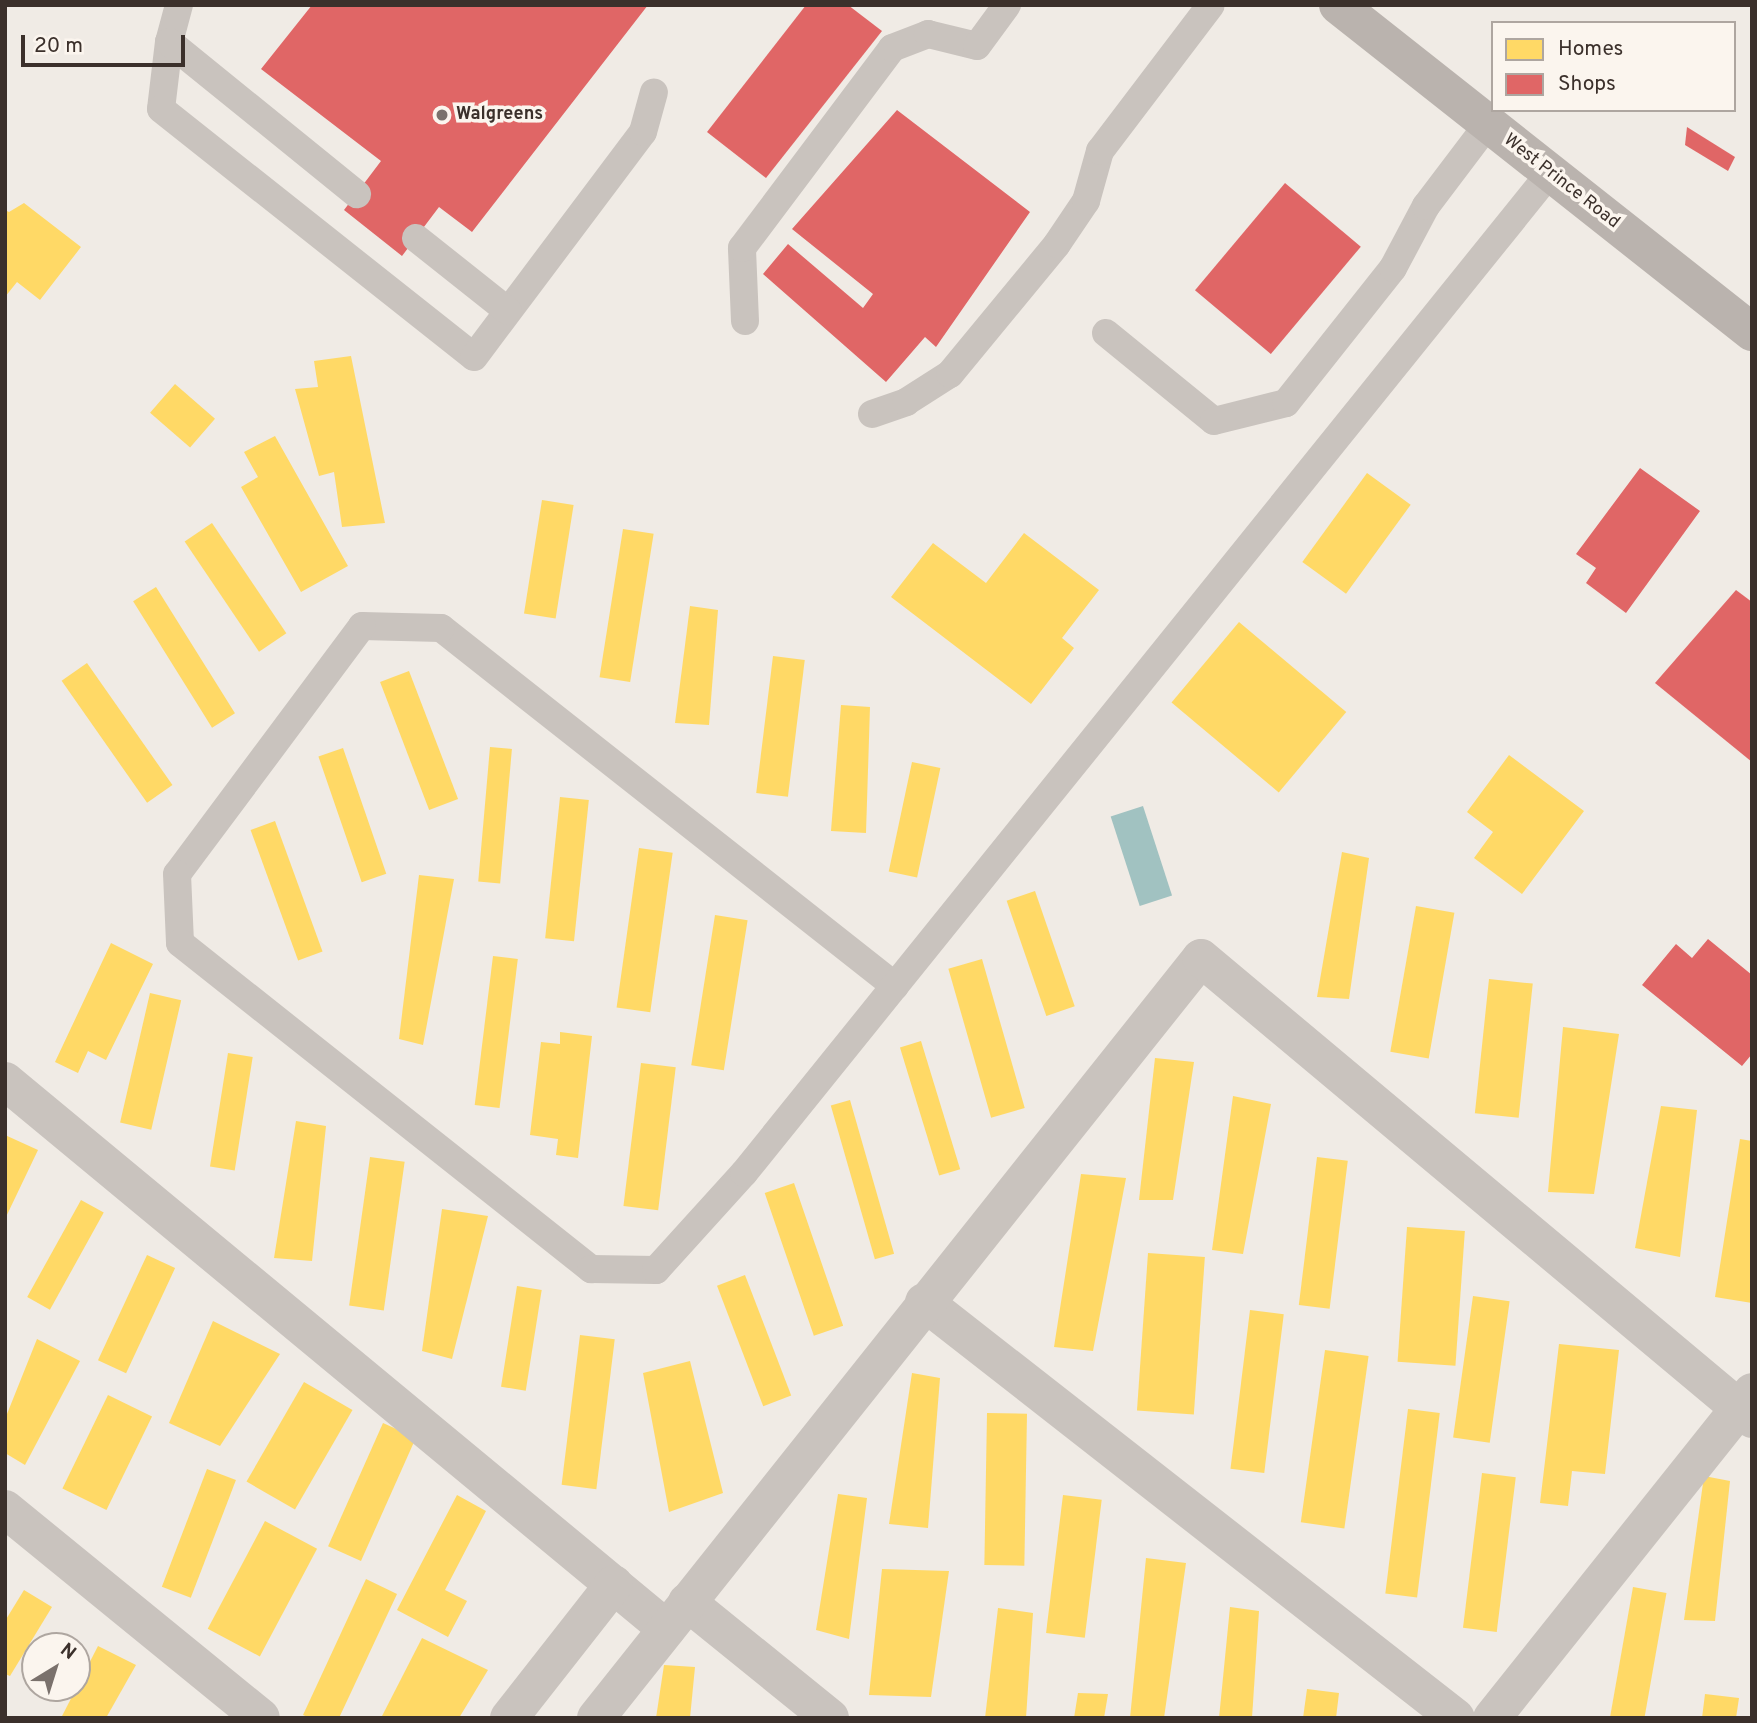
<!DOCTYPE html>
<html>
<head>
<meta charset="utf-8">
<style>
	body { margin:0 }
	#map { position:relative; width:1757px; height:1723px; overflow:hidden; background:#f0ebe5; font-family:Overpass,sans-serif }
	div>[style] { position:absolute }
	.water>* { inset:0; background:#a1c2c1; transform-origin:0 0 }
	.homes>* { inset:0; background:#ffd966; transform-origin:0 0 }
	.shops>* { inset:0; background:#e06666; transform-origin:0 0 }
	.service>* { height:28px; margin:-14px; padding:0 14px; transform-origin:14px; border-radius:14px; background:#c9c3be }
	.minor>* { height:38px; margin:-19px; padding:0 19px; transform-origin:19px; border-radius:19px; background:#c9c3be }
	.secondary>* { height:38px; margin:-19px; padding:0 19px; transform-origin:19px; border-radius:19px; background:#bab3ae }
	.dots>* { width:19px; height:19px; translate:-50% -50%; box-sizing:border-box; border:4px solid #fbf5ee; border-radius:50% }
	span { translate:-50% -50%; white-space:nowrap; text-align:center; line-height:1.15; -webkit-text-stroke:7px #fbf5ee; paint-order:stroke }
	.poi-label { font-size:18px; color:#3b302b; font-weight:700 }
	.left { translate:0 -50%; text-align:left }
	.street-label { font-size:18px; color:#3b302b }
	.frame { position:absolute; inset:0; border:7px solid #3b302b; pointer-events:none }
	.legend { position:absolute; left:1491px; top:21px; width:245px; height:91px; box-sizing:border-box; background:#fbf5ee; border:2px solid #aea6a0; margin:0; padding:9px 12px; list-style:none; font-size:21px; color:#3b302b }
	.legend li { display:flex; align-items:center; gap:14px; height:35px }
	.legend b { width:35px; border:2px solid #aea6a0 }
	.north { position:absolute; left:21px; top:1632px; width:70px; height:70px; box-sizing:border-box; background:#fbf5ee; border:2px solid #aea6a0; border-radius:50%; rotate:38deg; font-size:19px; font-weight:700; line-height:28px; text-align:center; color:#3b302b }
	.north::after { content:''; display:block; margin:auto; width:24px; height:32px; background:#7a716c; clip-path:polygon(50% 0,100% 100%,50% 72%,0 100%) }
	.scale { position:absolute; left:21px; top:35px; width:164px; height:32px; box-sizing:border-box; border:4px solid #3b302b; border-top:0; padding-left:9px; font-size:21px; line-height:24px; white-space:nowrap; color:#3b302b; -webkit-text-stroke:5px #fbf5ee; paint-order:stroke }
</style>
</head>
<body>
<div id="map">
	<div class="water">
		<i style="left:1143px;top:806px;width:94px;height:34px;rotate:72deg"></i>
	</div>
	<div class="homes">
		<i style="clip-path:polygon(24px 203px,81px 247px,40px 300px,17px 282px,5px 297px,5px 210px,9px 212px)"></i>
		<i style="clip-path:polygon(351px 356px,385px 523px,342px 527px,334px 472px,319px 476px,295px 389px,318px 387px,314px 361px)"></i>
		<i style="left:175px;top:384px;width:53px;height:38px;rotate:41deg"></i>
		<i style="clip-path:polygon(275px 436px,348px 566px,301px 592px,241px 487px,258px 477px,244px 452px)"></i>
		<i style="left:1367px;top:473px;width:54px;height:110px;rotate:36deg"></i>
		<i style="left:542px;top:500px;width:32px;height:115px;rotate:9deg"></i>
		<i style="left:212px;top:523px;width:133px;height:33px;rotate:56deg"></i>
		<i style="left:623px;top:529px;width:31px;height:150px;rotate:9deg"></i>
		<i style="clip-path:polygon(1024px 533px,1099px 590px,1062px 638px,1074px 648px,1031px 704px,891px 597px,933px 543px,986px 583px)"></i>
		<i style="left:156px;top:587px;width:149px;height:27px;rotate:58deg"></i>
		<i style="clip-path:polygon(690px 606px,718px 610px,709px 725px,675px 723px)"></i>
		<i style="left:1239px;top:622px;width:140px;height:105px;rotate:40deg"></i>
		<i style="left:773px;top:656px;width:32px;height:138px;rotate:7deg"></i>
		<i style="left:87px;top:663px;width:149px;height:31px;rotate:55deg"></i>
		<i style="left:409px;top:671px;width:137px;height:31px;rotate:69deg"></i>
		<i style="clip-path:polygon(841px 705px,870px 707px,866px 833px,831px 831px)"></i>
		<i style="left:490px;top:747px;width:22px;height:135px;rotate:5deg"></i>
		<i style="left:343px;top:748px;width:133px;height:26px;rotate:71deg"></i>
		<i style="clip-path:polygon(1509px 755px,1584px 811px,1522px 894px,1474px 858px,1493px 832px,1467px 812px)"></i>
		<i style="left:912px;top:762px;width:29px;height:112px;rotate:12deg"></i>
		<i style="left:560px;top:797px;width:29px;height:142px;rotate:6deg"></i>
		<i style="left:275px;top:821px;width:139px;height:26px;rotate:70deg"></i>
		<i style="left:639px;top:848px;width:34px;height:161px;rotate:8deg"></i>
		<i style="clip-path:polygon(1342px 852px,1369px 858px,1349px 999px,1317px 997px)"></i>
		<i style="clip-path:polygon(419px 875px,454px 879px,423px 1045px,399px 1039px)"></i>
		<i style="left:1035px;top:891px;width:122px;height:30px;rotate:71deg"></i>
		<i style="left:1416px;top:906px;width:39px;height:148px;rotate:10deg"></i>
		<i style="left:715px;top:915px;width:33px;height:152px;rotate:9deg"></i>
		<i style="clip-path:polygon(111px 943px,153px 964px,106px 1060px,88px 1051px,78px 1073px,55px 1062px)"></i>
		<i style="left:493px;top:956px;width:25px;height:150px;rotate:7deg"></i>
		<i style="left:982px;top:959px;width:155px;height:35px;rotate:74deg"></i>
		<i style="left:1489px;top:979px;width:44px;height:135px;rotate:6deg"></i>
		<i style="left:150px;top:993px;width:32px;height:133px;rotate:13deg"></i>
		<i style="clip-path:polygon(1563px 1027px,1619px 1034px,1594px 1194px,1548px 1192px)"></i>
		<i style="clip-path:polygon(560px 1032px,592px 1036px,578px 1158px,556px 1155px,558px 1139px,530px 1135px,541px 1042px,560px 1044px)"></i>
		<i style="left:921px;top:1041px;width:134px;height:22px;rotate:73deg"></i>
		<i style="left:228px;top:1053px;width:25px;height:115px;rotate:9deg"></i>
		<i style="clip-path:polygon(1155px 1058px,1194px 1062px,1173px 1200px,1139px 1200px)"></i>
		<i style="left:641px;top:1063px;width:35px;height:144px;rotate:7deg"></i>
		<i style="clip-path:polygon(1233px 1096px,1271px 1104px,1243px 1254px,1212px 1250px)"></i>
		<i style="left:850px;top:1100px;width:160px;height:20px;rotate:74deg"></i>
		<i style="clip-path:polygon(1661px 1106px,1697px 1110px,1680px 1257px,1635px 1248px)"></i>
		<i style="clip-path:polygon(296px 1121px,326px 1126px,312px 1261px,274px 1258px)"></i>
		<i style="clip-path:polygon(5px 1135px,38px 1150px,5px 1219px)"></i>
		<i style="clip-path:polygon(1740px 1139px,1752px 1141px,1752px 1303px,1715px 1297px)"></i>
		<i style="left:370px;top:1157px;width:35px;height:150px;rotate:8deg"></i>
		<i style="left:1317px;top:1157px;width:31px;height:149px;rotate:7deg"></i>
		<i style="clip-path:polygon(1081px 1174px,1126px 1178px,1093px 1351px,1054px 1347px)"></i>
		<i style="left:794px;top:1183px;width:151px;height:31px;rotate:71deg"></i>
		<i style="left:81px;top:1200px;width:26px;height:111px;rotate:29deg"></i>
		<i style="clip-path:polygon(442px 1209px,488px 1216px,452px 1359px,422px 1351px)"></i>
		<i style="left:1407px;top:1227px;width:58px;height:135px;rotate:4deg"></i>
		<i style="left:1148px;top:1253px;width:57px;height:158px;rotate:4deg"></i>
		<i style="left:147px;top:1255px;width:31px;height:116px;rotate:25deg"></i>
		<i style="left:745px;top:1275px;width:129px;height:30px;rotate:69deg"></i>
		<i style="left:517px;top:1286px;width:25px;height:102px;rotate:9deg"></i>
		<i style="left:1473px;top:1296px;width:37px;height:143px;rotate:8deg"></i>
		<i style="left:1250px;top:1310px;width:34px;height:160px;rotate:7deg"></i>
		<i style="clip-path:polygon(213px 1321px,280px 1354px,220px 1446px,169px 1423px)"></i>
		<i style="left:580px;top:1335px;width:35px;height:151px;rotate:7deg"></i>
		<i style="clip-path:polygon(37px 1339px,80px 1361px,25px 1465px,5px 1453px,5px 1419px)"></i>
		<i style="clip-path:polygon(1559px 1344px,1619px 1350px,1605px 1474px,1572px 1471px,1568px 1506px,1540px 1503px)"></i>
		<i style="left:1325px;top:1350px;width:44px;height:174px;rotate:8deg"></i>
		<i style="clip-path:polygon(690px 1361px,723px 1493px,669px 1512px,643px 1373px)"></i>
		<i style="clip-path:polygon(912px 1373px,940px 1378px,928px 1528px,889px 1524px)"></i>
		<i style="left:304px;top:1382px;width:56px;height:115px;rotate:30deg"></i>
		<i style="left:108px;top:1395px;width:49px;height:104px;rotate:26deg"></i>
		<i style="left:1408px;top:1409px;width:32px;height:186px;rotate:7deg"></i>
		<i style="left:987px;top:1413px;width:40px;height:152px;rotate:1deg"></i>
		<i style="left:383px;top:1423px;width:36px;height:135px;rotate:24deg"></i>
		<i style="left:207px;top:1469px;width:31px;height:126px;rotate:21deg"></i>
		<i style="left:1482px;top:1473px;width:34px;height:156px;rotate:7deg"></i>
		<i style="clip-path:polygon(1704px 1476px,1730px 1481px,1715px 1621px,1684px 1620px)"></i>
		<i style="clip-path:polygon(838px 1494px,867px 1498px,849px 1639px,816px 1630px)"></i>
		<i style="clip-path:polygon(457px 1495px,486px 1511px,445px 1590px,467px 1601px,448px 1637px,397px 1610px)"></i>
		<i style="left:1063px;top:1495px;width:39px;height:139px;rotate:7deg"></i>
		<i style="left:265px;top:1521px;width:59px;height:122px;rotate:28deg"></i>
		<i style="clip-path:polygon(1146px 1558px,1186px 1563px,1164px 1718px,1130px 1718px)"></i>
		<i style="clip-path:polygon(882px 1569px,949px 1571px,931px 1697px,869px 1695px)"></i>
		<i style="clip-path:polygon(366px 1579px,397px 1594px,339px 1718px,310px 1718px,303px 1715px)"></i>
		<i style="left:1633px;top:1587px;width:34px;height:133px;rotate:10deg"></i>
		<i style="clip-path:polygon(24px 1590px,52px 1607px,10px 1676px,5px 1674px,5px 1621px)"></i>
		<i style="clip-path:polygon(1230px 1607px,1259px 1611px,1252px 1718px,1219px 1718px)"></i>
		<i style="clip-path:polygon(998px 1608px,1033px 1613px,1026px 1718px,985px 1718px)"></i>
		<i style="clip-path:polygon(422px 1638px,488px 1670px,459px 1718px,381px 1718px)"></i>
		<i style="clip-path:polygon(98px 1646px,136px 1665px,106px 1718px,61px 1718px)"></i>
		<i style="clip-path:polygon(664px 1665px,695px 1667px,690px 1718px,656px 1718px)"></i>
		<i style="clip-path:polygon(1307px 1689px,1339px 1693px,1336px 1718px,1303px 1718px)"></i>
		<i style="clip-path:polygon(1078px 1693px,1108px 1694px,1104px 1718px,1074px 1718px)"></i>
		<i style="clip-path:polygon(1705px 1694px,1739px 1698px,1736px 1718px,1702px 1718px)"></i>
	</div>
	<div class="shops">
		<i style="clip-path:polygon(312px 5px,648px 5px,472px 232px,439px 207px,402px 256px,344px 210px,381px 161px,261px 69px)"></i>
		<i style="clip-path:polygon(806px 5px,848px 5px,882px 31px,766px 178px,707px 132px)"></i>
		<i style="clip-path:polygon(897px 110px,1030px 212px,936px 347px,925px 337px,886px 382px,763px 274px,788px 244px,863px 308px,873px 294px,792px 229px)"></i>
		<i style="clip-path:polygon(1687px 127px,1735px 157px,1728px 171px,1685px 145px)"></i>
		<i style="left:1285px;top:183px;width:99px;height:140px;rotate:40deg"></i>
		<i style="clip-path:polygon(1640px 468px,1700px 511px,1626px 613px,1586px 583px,1596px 568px,1576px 554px)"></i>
		<i style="clip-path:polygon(1736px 590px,1752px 602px,1752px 762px,1655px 683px)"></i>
		<i style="clip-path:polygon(1708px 939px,1752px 975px,1752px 1054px,1742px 1066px,1642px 985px,1676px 944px,1692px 958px)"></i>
	</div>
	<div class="service">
		<i style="left:179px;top:5px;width:38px;rotate:105deg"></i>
		<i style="left:169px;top:42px;width:67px;rotate:96.8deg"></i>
		<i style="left:161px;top:109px;width:399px;rotate:38.4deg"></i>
		<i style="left:474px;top:357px;width:281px;rotate:-53.1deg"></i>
		<i style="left:643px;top:132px;width:41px;rotate:-74.6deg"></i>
		<i style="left:169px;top:42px;width:242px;rotate:39deg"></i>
		<i style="left:416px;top:238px;width:117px;rotate:38.4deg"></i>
		<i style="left:745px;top:321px;width:73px;rotate:-92.4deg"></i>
		<i style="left:742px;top:248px;width:250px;rotate:-53.1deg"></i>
		<i style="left:892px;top:48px;width:39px;rotate:-21deg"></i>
		<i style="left:928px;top:34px;width:50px;rotate:13.8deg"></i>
		<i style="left:977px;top:46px;width:51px;rotate:-53.8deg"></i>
		<i style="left:1106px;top:333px;width:139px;rotate:39.2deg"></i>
		<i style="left:1214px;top:421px;width:74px;rotate:-14deg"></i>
		<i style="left:1286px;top:403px;width:172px;rotate:-51.6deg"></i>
		<i style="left:1393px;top:268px;width:70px;rotate:-62deg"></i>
		<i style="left:1426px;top:206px;width:103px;rotate:-52.9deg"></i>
		<i style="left:872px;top:414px;width:36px;rotate:-19deg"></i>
		<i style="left:906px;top:402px;width:52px;rotate:-32.5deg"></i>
		<i style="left:950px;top:374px;width:168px;rotate:-50.5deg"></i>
		<i style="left:1057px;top:244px;width:52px;rotate:-56deg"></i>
		<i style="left:1086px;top:201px;width:52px;rotate:-74.4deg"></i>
		<i style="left:1100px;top:151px;width:183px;rotate:-52.8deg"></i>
		<i style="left:895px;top:986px;width:578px;rotate:-141.74deg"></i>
		<i style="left:441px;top:628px;width:79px;rotate:-178.5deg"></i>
		<i style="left:362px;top:626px;width:309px;rotate:126.7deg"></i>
		<i style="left:177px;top:874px;width:69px;rotate:87.5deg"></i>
		<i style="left:180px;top:943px;width:525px;rotate:38.42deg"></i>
		<i style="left:591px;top:1269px;width:65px;rotate:0.9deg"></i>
		<i style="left:656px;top:1270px;width:131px;rotate:-47.8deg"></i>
		<i style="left:744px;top:1173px;width:1284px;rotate:-51.13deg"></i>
	</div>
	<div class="minor">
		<i style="left:5px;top:1081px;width:859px;rotate:39.62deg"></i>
		<i style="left:924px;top:1302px;width:675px;rotate:38.02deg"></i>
		<i style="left:5px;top:1509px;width:330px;rotate:39.2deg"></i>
		<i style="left:687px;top:1602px;width:184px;rotate:39deg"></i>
		<i style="left:509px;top:1718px;width:170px;rotate:-51.9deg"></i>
		<i style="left:596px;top:1718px;width:971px;rotate:-51.48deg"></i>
		<i style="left:1201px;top:958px;width:718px;rotate:39.92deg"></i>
		<i style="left:1492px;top:1718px;width:417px;rotate:-51.4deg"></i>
	</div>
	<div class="secondary">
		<i style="left:1338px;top:5px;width:528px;rotate:38.3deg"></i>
	</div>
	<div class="dots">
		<i style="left:442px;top:115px;background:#7a716c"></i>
	</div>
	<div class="poi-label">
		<span class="left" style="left:456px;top:115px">Walgreens</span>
	</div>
	<div class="street-label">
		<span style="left:1561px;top:182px;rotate:38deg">West Prince Road</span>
	</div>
	<div class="frame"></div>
	<ul class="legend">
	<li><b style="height:19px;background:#ffd966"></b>Homes</li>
	<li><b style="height:19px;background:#e06666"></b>Shops</li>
	</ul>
	<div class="north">N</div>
	<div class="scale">20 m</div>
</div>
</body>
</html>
